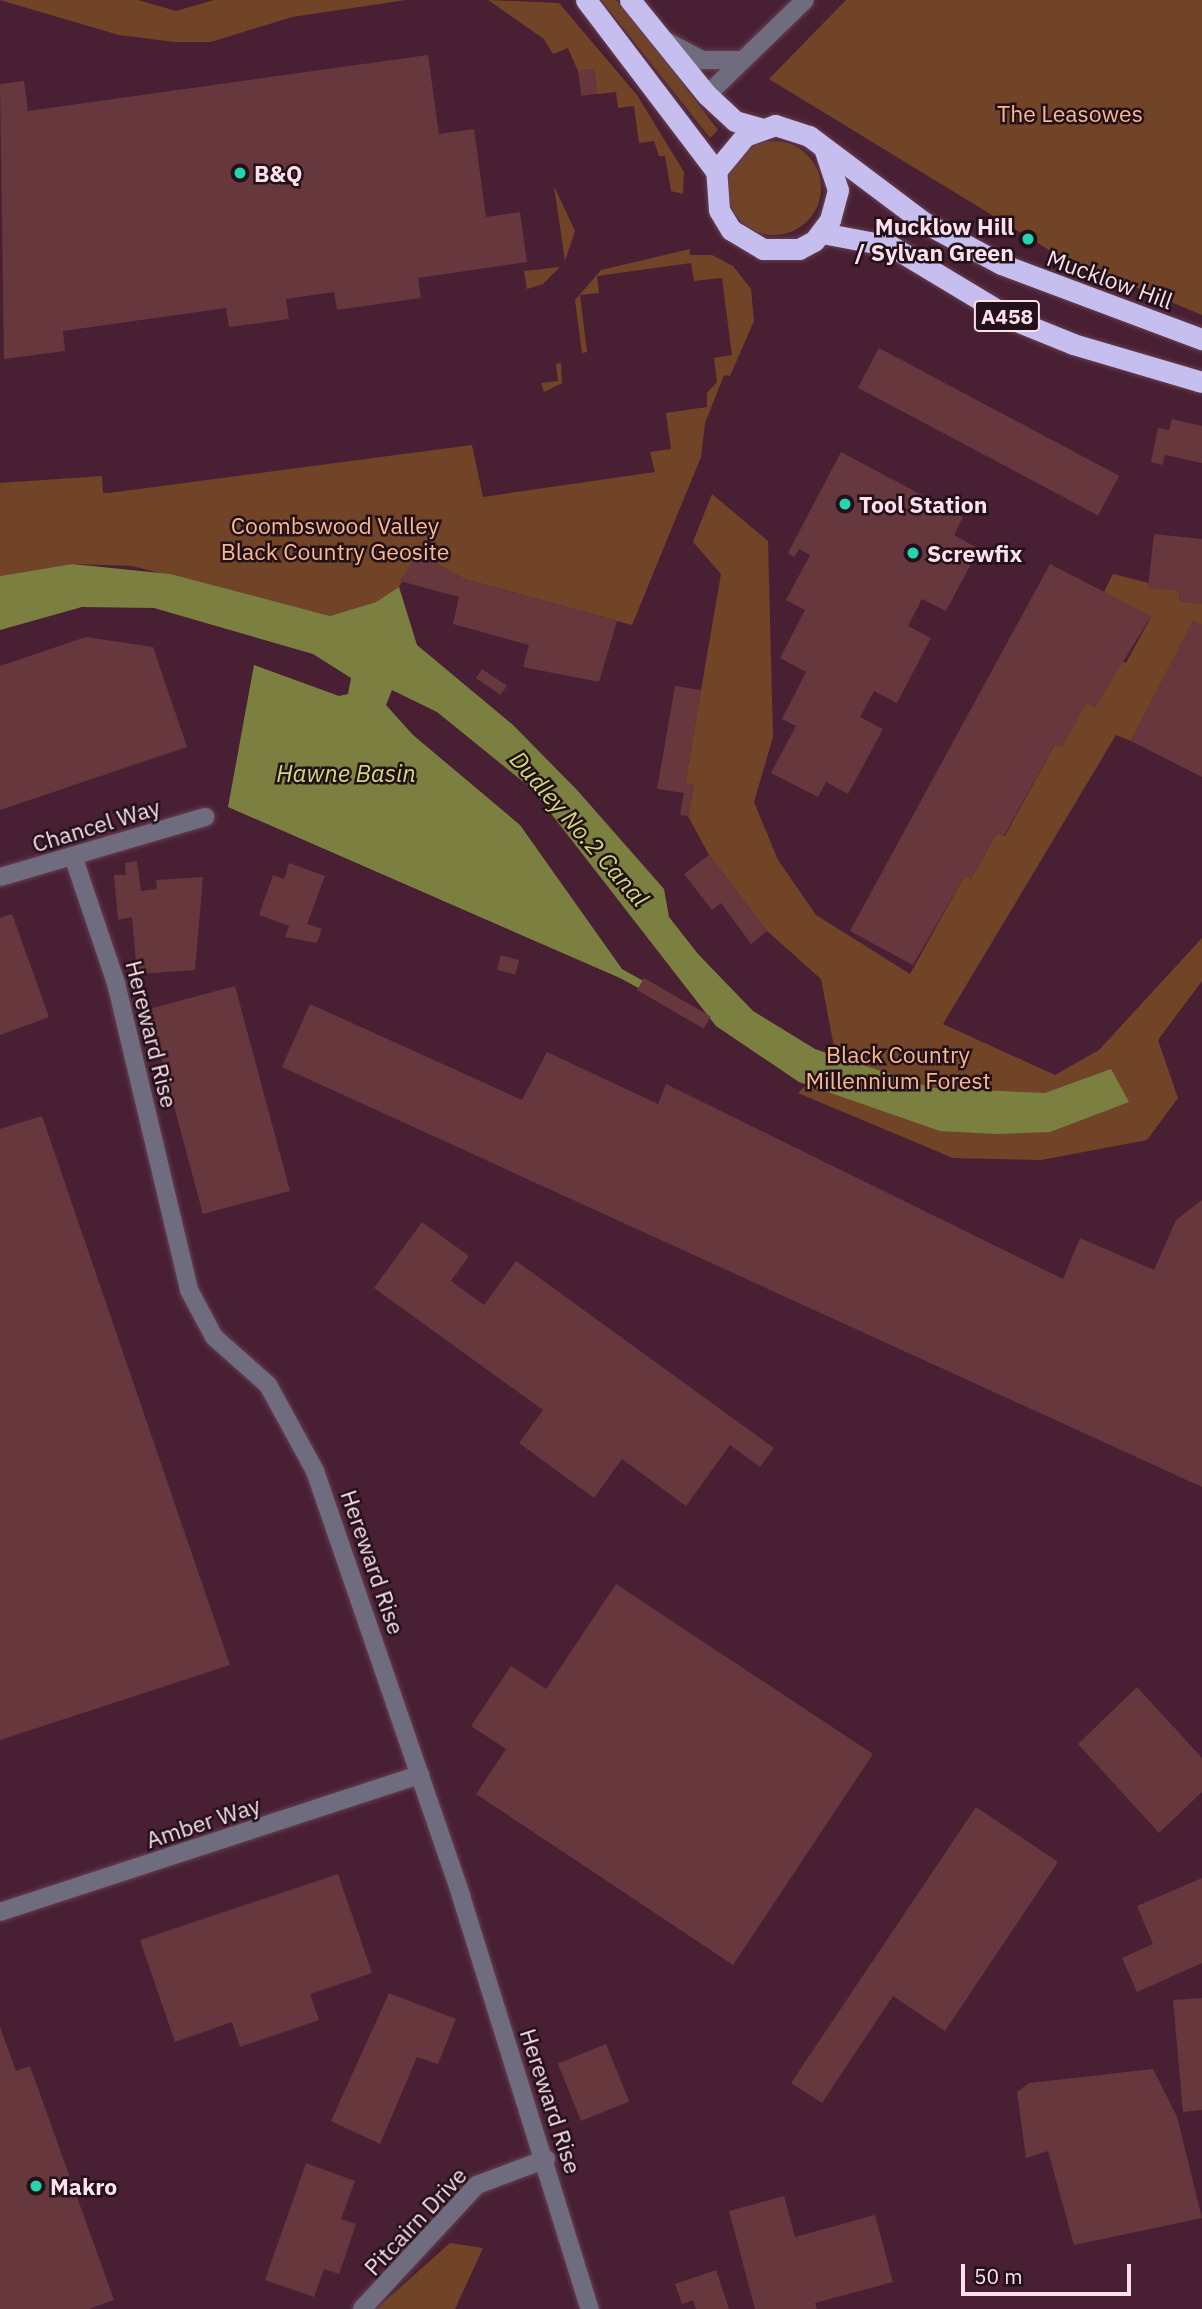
<!DOCTYPE html>
<html>
<head>
<meta charset="utf-8">
<style>
	body { margin:0 }
	#map { position:relative; width:1202px; height:2309px; overflow:hidden; background:#492033; font-family:"IBM Plex Sans",sans-serif }
	div>[style] { position:absolute }
	.green>* { inset:0; background:#714427 }
	.round { border-radius:50% }
	.water>* { inset:0; background:#7b8041 }
	.building>* { inset:0; background:#66373d; transform-origin:0 0 }
	.roads { filter:drop-shadow(0 0 2px #663f50) drop-shadow(0 0 2px #663f50) }
	.street>* { height:18px; margin:-9px; padding:0 9px; transform-origin:9px; border-radius:9px; background:#6f6c7f }
	.highway>* { height:21px; margin:-10.5px; padding:0 10.5px; transform-origin:10.5px; border-radius:10.5px; background:#c6beee }
	.dots>* { width:19px; height:19px; translate:-50% -50%; box-sizing:border-box; border:4px solid #231119; border-radius:50% }
	span { translate:-50% -50%; white-space:nowrap; text-align:center; line-height:1.15; -webkit-text-stroke:5px #231119; paint-order:stroke }
	.shield-label span { padding:2px 5px; background:#231119; border:2px solid; border-radius:5px; -webkit-text-stroke-width:0 }
	.shield-label { font-size:21px; color:#fce0eb; font-weight:700 }
	.park-label { font-size:23px; color:#f9b891 }
	.poi-label { font-size:23px; color:#fce0eb; font-weight:700 }
	.left { translate:0 -50%; text-align:left }
	.right { translate:-100% -50%; text-align:right }
	.street-label { font-size:23px; color:#fce0eb }
	.water-label { font-size:24px; color:#d1d87c; font-style:italic }
	.scale { position:absolute; left:961px; top:2264px; width:170px; height:32px; box-sizing:border-box; border:4px solid #fce0eb; border-top:0; padding-left:9px; font-size:21px; line-height:24px; white-space:nowrap; color:#fce0eb; -webkit-text-stroke:5px #231119; paint-order:stroke }
</style>
</head>
<body>
<div id="map">
	<div class="green">
		<i style="clip-path:polygon(0 0,138px 0,176px 11px,214px 0,406px 0,292px 17px,211px 42px,175px 42px,119px 35px)"></i>
		<i style="clip-path:polygon(488px 0,559px 3px,637px 95px,684px 172px,683px 194px,671px 191px,665px 156px,659px 156px,654px 141px,639px 143px,634px 106px,618px 108px,616px 92px,597px 94px,594px 69px,578px 71px,568px 48px,553px 54px,544px 39px)"></i>
		<i style="clip-path:polygon(601px 0,616px 0,659px 52px,718px 130px,710px 138px)"></i>
		<i style="clip-path:polygon(846px 0,1202px 0,1202px 315px,1054px 253px,769px 79px)"></i>
		<i class="round" style="left:727px;top:141px;width:94px;height:94px"></i>
		<i style="clip-path:polygon(554px 186px,575px 231px,565px 261px)"></i>
		<i style="clip-path:polygon(690px 249px,690px 255px,712px 255px,733px 266px,751px 289px,754px 321px,730px 376px,724px 375px,705px 423px,701px 457px,632px 625px,464px 579px,417px 553px,399px 587px,376px 602px,330px 616px,132px 566px,72px 564px,0 576px,0 483px,102px 476px,103px 493px,109px 493px,472px 445px,483px 497px,655px 472px,650px 452px,671px 449px,666px 413px,707px 407px,707px 393px,717px 382px,714px 358px,732px 355px,722px 278px,694px 281px,691px 263px,597px 276px,599px 293px,580px 295px,587px 352px,582px 353px,575px 300px,601px 270px)"></i>
		<i style="clip-path:polygon(560px 267px,543px 284px,527px 289px,524px 271px)"></i>
		<i style="clip-path:polygon(561px 363px,562px 383px,544px 392px,541px 383px,558px 381px,556px 364px)"></i>
		<i style="clip-path:polygon(712px 494px,768px 541px,773px 737px,754px 802px,778px 860px,816px 915px,910px 974px,965px 875px,971px 879px,997px 833px,1005px 836px,1055px 744px,1062px 747px,1086px 703px,1119px 660px,1126px 663px,1151px 617px,1104px 592px,1113px 574px,1180px 591px,1179px 601px,1202px 604px,1202px 625px,1193px 621px,1131px 741px,1116px 735px,943px 1024px,1055px 1075px,1099px 1050px,1202px 938px,1202px 981px,1158px 1040px,1178px 1098px,1147px 1140px,1041px 1160px,953px 1158px,798px 1093px,836px 1057px,821px 979px,767px 931px,709px 855px,688px 816px,694px 785px,685px 783px,721px 574px,693px 542px)"></i>
		<i style="clip-path:polygon(450px 2243px,483px 2248px,455px 2309px,376px 2309px)"></i>
	</div>
	<div class="water">
		<i style="clip-path:polygon(72px 564px,170px 574px,330px 616px,376px 602px,399px 587px,417px 645px,513px 725px,577px 790px,664px 889px,669px 917px,698px 954px,753px 1011px,815px 1049px,932px 1088px,1045px 1093px,1111px 1069px,1129px 1102px,1050px 1132px,998px 1134px,940px 1131px,799px 1082px,716px 1026px,532px 789px,437px 712px,392px 690px,386px 705px,413px 735px,520px 825px,622px 969px,681px 1002px,677px 1009px,620px 978px,228px 807px,254px 665px,339px 696px,348px 694px,351px 678px,313px 654px,154px 608px,82px 607px,0 630px,0 576px)"></i>
	</div>
	<div class="building">
		<i style="clip-path:polygon(428px 55px,439px 134px,474px 129px,486px 217px,520px 212px,527px 262px,418px 278px,421px 298px,337px 310px,334px 292px,286px 299px,289px 319px,229px 327px,226px 308px,63px 331px,65px 351px,4px 359px,0 84px,24px 81px,28px 111px)"></i>
		<i style="left:594px;top:69px;width:25px;height:16px;rotate:83deg"></i>
		<i style="left:879px;top:348px;width:272px;height:45px;rotate:28deg"></i>
		<i style="clip-path:polygon(1172px 419px,1202px 426px,1202px 463px,1165px 455px,1162px 465px,1151px 462px,1158px 428px,1169px 430px)"></i>
		<i style="clip-path:polygon(841px 452px,963px 517px,954px 535px,979px 549px,946px 611px,922px 599px,908px 626px,931px 638px,897px 703px,874px 691px,860px 717px,883px 729px,848px 794px,826px 782px,818px 797px,771px 773px,796px 726px,782px 719px,806px 672px,780px 658px,805px 610px,786px 600px,810px 555px,799px 549px,794px 557px,788px 553px)"></i>
		<i style="clip-path:polygon(1154px 534px,1202px 539px,1202px 604px,1179px 601px,1180px 591px,1148px 588px)"></i>
		<i style="clip-path:polygon(417px 553px,464px 579px,617px 621px,599px 682px,523px 667px,529px 645px,453px 624px,459px 597px,400px 581px)"></i>
		<i style="clip-path:polygon(1050px 564px,1151px 616px,1095px 708px,1086px 703px,1062px 748px,1055px 744px,1004px 836px,997px 833px,971px 879px,965px 875px,913px 965px,850px 931px)"></i>
		<i style="clip-path:polygon(1193px 620px,1202px 625px,1202px 777px,1131px 741px)"></i>
		<i style="clip-path:polygon(86px 637px,153px 647px,187px 747px,0 810px,0 666px)"></i>
		<i style="left:482px;top:669px;width:30px;height:11px;rotate:34deg"></i>
		<i style="clip-path:polygon(675px 686px,701px 690px,685px 783px,694px 785px,688px 816px,680px 815px,684px 793px,657px 789px)"></i>
		<i style="clip-path:polygon(709px 855px,767px 931px,751px 944px,721px 903px,712px 910px,684px 874px)"></i>
		<i style="clip-path:polygon(137px 861px,141px 891px,157px 889px,156px 880px,203px 877px,195px 970px,137px 974px,132px 917px,118px 920px,114px 875px,126px 875px,125px 863px)"></i>
		<i style="clip-path:polygon(289px 863px,325px 876px,307px 924px,322px 929px,317px 943px,285px 937px,289px 926px,259px 915px,273px 875px,284px 879px)"></i>
		<i style="clip-path:polygon(12px 914px,49px 1017px,0 1035px,0 918px)"></i>
		<i style="left:501px;top:955px;width:19px;height:15px;rotate:16deg"></i>
		<i style="left:644px;top:978px;width:77px;height:14px;rotate:30deg"></i>
		<i style="left:235px;top:986px;width:212px;height:90px;rotate:75deg"></i>
		<i style="clip-path:polygon(310px 1004px,522px 1100px,547px 1052px,658px 1104px,666px 1084px,1063px 1279px,1080px 1238px,1154px 1270px,1176px 1220px,1202px 1200px,1202px 1487px,282px 1067px)"></i>
		<i style="clip-path:polygon(42px 1116px,230px 1665px,0 1740px,0 1129px)"></i>
		<i style="clip-path:polygon(422px 1222px,469px 1256px,451px 1281px,484px 1305px,516px 1261px,774px 1448px,760px 1467px,730px 1445px,686px 1506px,622px 1459px,594px 1498px,519px 1443px,543px 1410px,374px 1288px)"></i>
		<i style="clip-path:polygon(616px 1584px,873px 1754px,733px 1965px,476px 1794px,506px 1749px,471px 1726px,511px 1666px,546px 1689px)"></i>
		<i style="clip-path:polygon(1137px 1687px,1202px 1758px,1202px 1792px,1159px 1833px,1078px 1744px)"></i>
		<i style="clip-path:polygon(976px 1807px,1058px 1862px,945px 2031px,893px 1996px,822px 2103px,791px 2083px)"></i>
		<i style="clip-path:polygon(338px 1874px,372px 1973px,310px 1994px,319px 2020px,240px 2047px,232px 2022px,175px 2042px,140px 1940px)"></i>
		<i style="clip-path:polygon(1202px 1878px,1202px 1963px,1137px 1992px,1122px 1958px,1153px 1944px,1137px 1906px)"></i>
		<i style="clip-path:polygon(389px 1993px,456px 2019px,438px 2064px,417px 2057px,380px 2144px,331px 2121px)"></i>
		<i style="clip-path:polygon(1202px 1998px,1202px 2110px,1183px 2112px,1173px 2000px)"></i>
		<i style="clip-path:polygon(0 2027px,16px 2071px,30px 2066px,114px 2300px,89px 2309px,0 2309px)"></i>
		<i style="left:606px;top:2044px;width:62px;height:52px;rotate:68deg"></i>
		<i style="clip-path:polygon(1153px 2069px,1177px 2117px,1202px 2218px,1074px 2245px,1048px 2151px,1026px 2158px,1017px 2092px,1029px 2083px)"></i>
		<i style="clip-path:polygon(306px 2163px,355px 2181px,341px 2219px,356px 2224px,339px 2274px,324px 2269px,314px 2297px,265px 2280px)"></i>
		<i style="clip-path:polygon(784px 2196px,795px 2237px,875px 2215px,893px 2282px,815px 2303px,817px 2309px,755px 2309px,729px 2211px)"></i>
		<i style="clip-path:polygon(716px 2270px,729px 2309px,696px 2309px,693px 2300px,682px 2304px,675px 2284px)"></i>
	</div>
	<div class="roads">
		<div class="street">
			<i style="left:664px;top:40px;width:43px;rotate:27.8deg"></i>
			<i style="left:702px;top:60px;width:36px"></i>
			<i style="left:707px;top:95px;width:136px;rotate:-44.1deg"></i>
			<i style="left:74px;top:859px;width:131px;rotate:71.3deg"></i>
			<i style="left:116px;top:983px;width:316px;rotate:76.6deg"></i>
			<i style="left:189px;top:1290px;width:53px;rotate:62deg"></i>
			<i style="left:214px;top:1337px;width:72px;rotate:41.6deg"></i>
			<i style="left:268px;top:1385px;width:98px;rotate:61.3deg"></i>
			<i style="left:315px;top:1471px;width:449px;rotate:71deg"></i>
			<i style="left:461px;top:1896px;width:433px;rotate:72.7deg"></i>
			<i style="left:0;top:877px;width:214px;rotate:-16.3deg"></i>
			<i style="left:0;top:1912px;width:442px;rotate:-18.1deg"></i>
			<i style="left:362px;top:2309px;width:169px;rotate:-47.2deg"></i>
			<i style="left:477px;top:2185px;width:74px;rotate:-20.6deg"></i>
		</div>
		<div class="highway">
			<i style="left:586px;top:0;width:215px;rotate:52.8deg"></i>
			<i style="left:630px;top:0;width:122px;rotate:51deg"></i>
			<i style="left:707px;top:95px;width:38px;rotate:43deg"></i>
			<i style="left:735px;top:121px;width:25px;rotate:16deg"></i>
			<i style="left:825px;top:151px;width:41px;rotate:71.6deg"></i>
			<i style="left:838px;top:190px;width:31px;rotate:105deg"></i>
			<i style="left:830px;top:220px;width:26px;rotate:127deg"></i>
			<i style="left:814px;top:241px;width:17px;rotate:152deg"></i>
			<i style="left:799px;top:249px;width:36px;rotate:180deg"></i>
			<i style="left:763px;top:249px;width:37px;rotate:-149deg"></i>
			<i style="left:731px;top:230px;width:23px;rotate:-121deg"></i>
			<i style="left:719px;top:210px;width:39px;rotate:-94deg"></i>
			<i style="left:716px;top:171px;width:45px;rotate:-50.4deg"></i>
			<i style="left:745px;top:136px;width:32px;rotate:-20deg"></i>
			<i style="left:775px;top:125px;width:36px;rotate:18deg"></i>
			<i style="left:809px;top:136px;width:145px;rotate:36.9deg"></i>
			<i style="left:925px;top:223px;width:86px;rotate:28.3deg"></i>
			<i style="left:1001px;top:264px;width:215px;rotate:20.5deg"></i>
			<i style="left:822px;top:233px;width:70px;rotate:10.7deg"></i>
			<i style="left:891px;top:246px;width:144px;rotate:31deg"></i>
			<i style="left:1014px;top:320px;width:64px;rotate:22.1deg"></i>
			<i style="left:1073px;top:344px;width:134px;rotate:16.4deg"></i>
		</div>
	</div>
	<div class="dots">
		<i style="left:240px;top:173px;background:#26d5ae"></i>
		<i style="left:1028px;top:239px;background:#26d5ae"></i>
		<i style="left:845px;top:504px;background:#26d5ae"></i>
		<i style="left:913px;top:553px;background:#26d5ae"></i>
		<i style="left:36px;top:2186px;background:#26d5ae"></i>
	</div>
	<div class="shield-label">
		<span style="left:1007px;top:316px">A458</span>
	</div>
	<div class="park-label">
		<span style="left:1070px;top:113px">The Leasowes</span>
		<span style="left:335px;top:538px">Coombswood Valley<br>Black Country Geosite</span>
		<span style="left:898px;top:1067px">Black Country<br>Millennium Forest</span>
	</div>
	<div class="poi-label">
		<span class="left" style="left:254px;top:173px">B&amp;Q</span>
		<span class="right" style="left:1014px;top:239px">Mucklow Hill<br>/ Sylvan Green</span>
		<span class="left" style="left:859px;top:504px">Tool Station</span>
		<span class="left" style="left:927px;top:553px">Screwfix</span>
		<span class="left" style="left:50px;top:2186px">Makro</span>
	</div>
	<div class="street-label">
		<span style="left:1110px;top:279px;rotate:20deg">Mucklow Hill</span>
		<span style="left:96px;top:825px;rotate:-17deg">Chancel Way</span>
		<span style="left:152px;top:1034px;rotate:76deg">Hereward Rise</span>
		<span style="left:373px;top:1562px;rotate:71deg">Hereward Rise</span>
		<span style="left:203px;top:1822px;rotate:-18deg">Amber Way</span>
		<span style="left:551px;top:2101px;rotate:72deg">Hereward Rise</span>
		<span style="left:415px;top:2221px;rotate:-47deg">Pitcairn Drive</span>
	</div>
	<div class="water-label">
		<span style="left:346px;top:774px">Hawne Basin</span>
		<span style="left:579px;top:829px;rotate:49deg">Dudley No.2 Canal</span>
	</div>
	<div class="scale">50 m</div>
</div>
</body>
</html>
